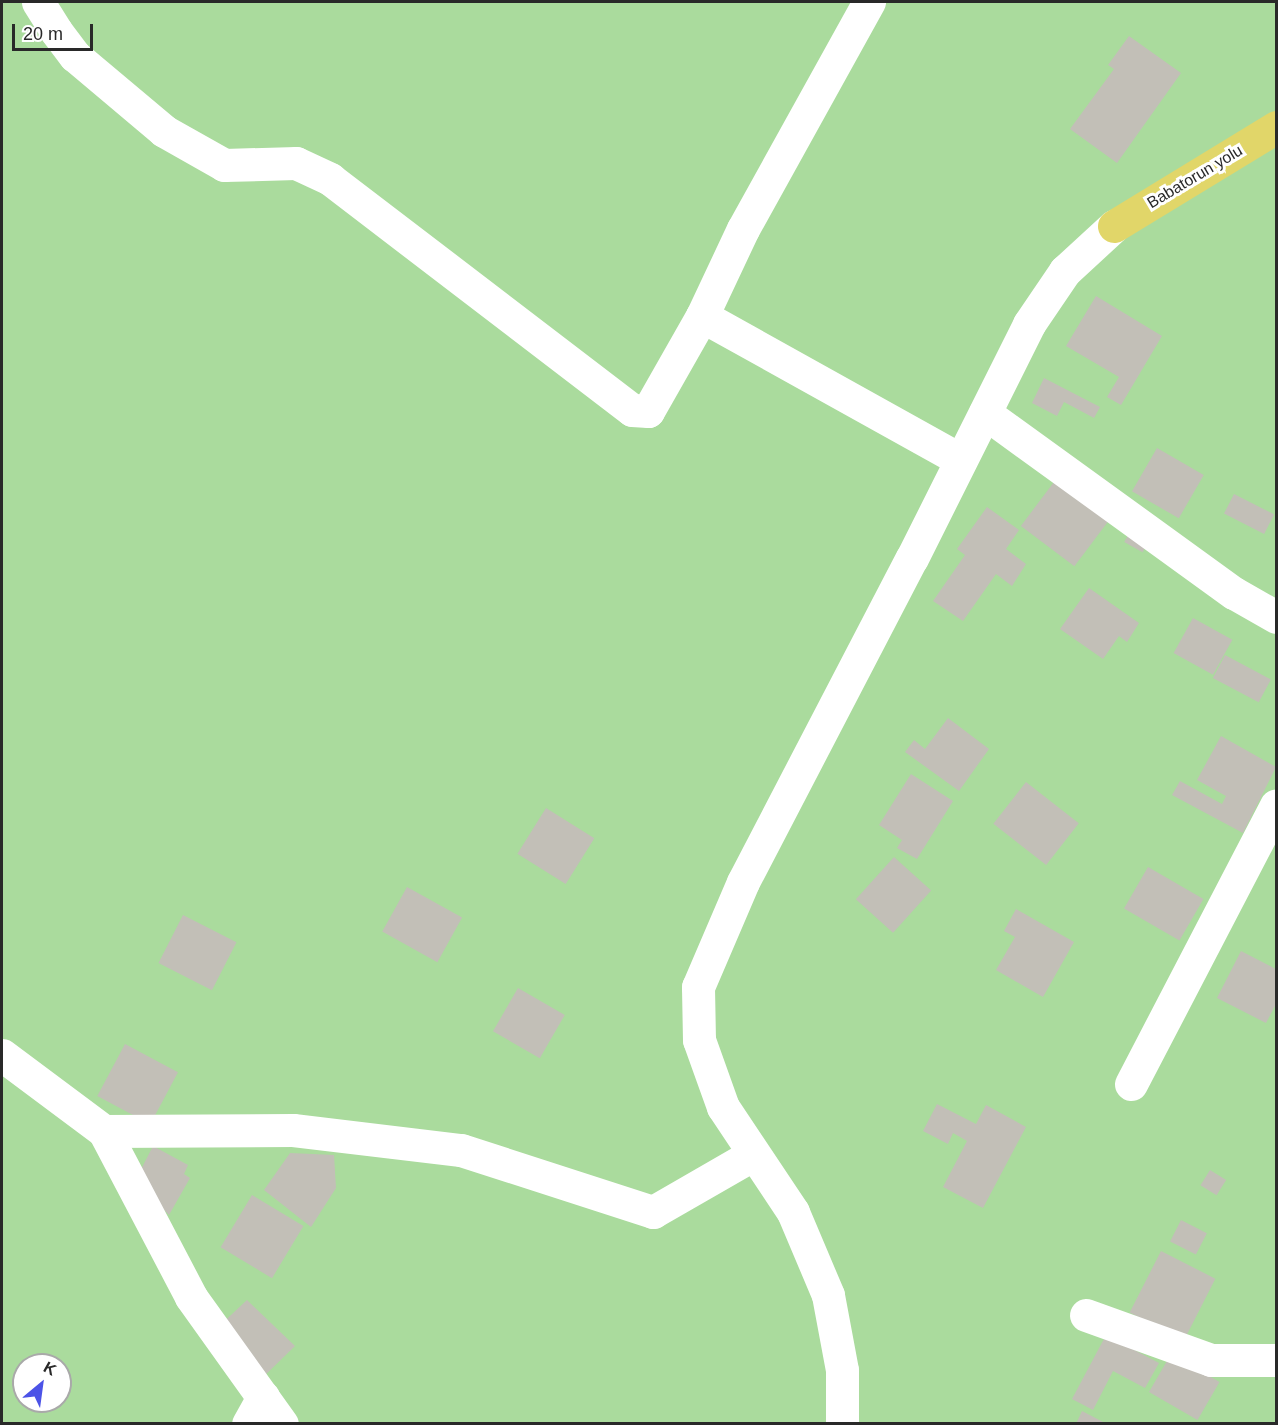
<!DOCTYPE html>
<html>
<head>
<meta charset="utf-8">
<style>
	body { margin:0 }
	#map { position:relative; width:1278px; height:1425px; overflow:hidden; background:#e9e5dc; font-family:Helvetica,sans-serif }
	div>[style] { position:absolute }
	.green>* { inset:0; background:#aadb9d }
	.building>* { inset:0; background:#c2bfb7; transform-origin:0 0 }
	.minor>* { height:33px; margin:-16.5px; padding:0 16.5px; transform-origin:16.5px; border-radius:16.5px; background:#fff }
	.major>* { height:33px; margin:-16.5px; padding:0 16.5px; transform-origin:16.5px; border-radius:16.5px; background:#e1d669 }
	span { translate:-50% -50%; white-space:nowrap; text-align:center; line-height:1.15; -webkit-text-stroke:6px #fff; paint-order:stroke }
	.street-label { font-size:16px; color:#292929 }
	.frame { position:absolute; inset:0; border:3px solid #292929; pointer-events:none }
	.north { position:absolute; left:12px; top:1353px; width:60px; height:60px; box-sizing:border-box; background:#fff; border:2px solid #a9a9a9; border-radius:50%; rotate:29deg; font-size:16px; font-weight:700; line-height:24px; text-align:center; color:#292929 }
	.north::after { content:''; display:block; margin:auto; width:21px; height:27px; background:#4c53e7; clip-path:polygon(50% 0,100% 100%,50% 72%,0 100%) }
	.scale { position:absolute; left:12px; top:24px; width:81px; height:27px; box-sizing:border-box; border:3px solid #292929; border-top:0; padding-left:8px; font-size:18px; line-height:21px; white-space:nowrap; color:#292929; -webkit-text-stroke:4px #fff; paint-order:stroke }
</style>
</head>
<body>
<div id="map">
	<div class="green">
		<i style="clip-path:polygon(evenodd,2px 2px,1276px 2px,1276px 1423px,2px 1424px,2px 2px,24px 1365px,60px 1365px,60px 1401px,24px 1401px,24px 1365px)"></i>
	</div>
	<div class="building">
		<i style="clip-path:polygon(1129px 36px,1181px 73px,1117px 163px,1070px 129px,1114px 69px,1108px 65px)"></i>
		<i style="clip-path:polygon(1096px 296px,1162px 336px,1121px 405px,1107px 397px,1119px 377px,1066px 346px)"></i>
		<i style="clip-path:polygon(1044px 378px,1100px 407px,1094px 418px,1064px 402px,1057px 416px,1032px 403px)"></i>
		<i style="left:1157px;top:448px;width:54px;height:50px;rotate:30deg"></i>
		<i style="left:1060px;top:474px;width:67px;height:65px;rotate:37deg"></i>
		<i style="left:1234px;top:494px;width:45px;height:22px;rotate:27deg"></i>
		<i style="clip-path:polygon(987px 507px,1019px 530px,1006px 549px,1026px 564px,1012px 586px,996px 574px,963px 621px,933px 601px,965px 555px,957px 549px)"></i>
		<i style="left:1132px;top:528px;width:21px;height:16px;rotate:29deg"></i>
		<i style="clip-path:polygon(1089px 588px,1139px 623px,1127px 642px,1119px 636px,1103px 659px,1060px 629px)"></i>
		<i style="left:1193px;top:618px;width:45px;height:40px;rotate:29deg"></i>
		<i style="left:1225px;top:655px;width:52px;height:26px;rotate:28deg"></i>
		<i style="clip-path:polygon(948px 718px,989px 749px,959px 791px,905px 752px,914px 740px,925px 749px)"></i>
		<i style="clip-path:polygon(1221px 736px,1276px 767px,1243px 833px,1172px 795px,1180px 781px,1222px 804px,1226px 796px,1197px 780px)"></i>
		<i style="clip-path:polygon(911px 774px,953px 801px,917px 859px,897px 848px,902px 840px,879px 825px)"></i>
		<i style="left:1026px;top:782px;width:67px;height:53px;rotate:38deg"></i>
		<i style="left:546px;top:808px;width:57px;height:54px;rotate:32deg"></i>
		<i style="left:894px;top:857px;width:50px;height:57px;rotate:42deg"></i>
		<i style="left:1148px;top:867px;width:64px;height:48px;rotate:30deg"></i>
		<i style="left:407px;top:887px;width:63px;height:51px;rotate:29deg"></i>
		<i style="clip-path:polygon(1016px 909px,1074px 942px,1043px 997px,996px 970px,1015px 937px,1004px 931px)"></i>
		<i style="left:183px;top:915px;width:60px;height:54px;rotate:27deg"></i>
		<i style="clip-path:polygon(1241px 951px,1276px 969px,1276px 1004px,1266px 1023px,1217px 998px)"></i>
		<i style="left:518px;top:988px;width:54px;height:50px;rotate:30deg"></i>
		<i style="left:125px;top:1044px;width:60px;height:59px;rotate:28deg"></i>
		<i style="clip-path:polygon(937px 1104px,976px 1124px,986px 1105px,1026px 1127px,983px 1208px,943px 1187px,967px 1141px,953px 1133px,948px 1144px,923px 1131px)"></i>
		<i style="clip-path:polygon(153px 1146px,188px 1165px,184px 1174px,190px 1178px,169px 1215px,135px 1181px)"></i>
		<i style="clip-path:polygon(290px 1153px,334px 1155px,336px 1188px,311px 1227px,264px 1190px)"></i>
		<i style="left:1210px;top:1170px;width:19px;height:18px;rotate:32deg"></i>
		<i style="left:252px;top:1195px;width:60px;height:61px;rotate:31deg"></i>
		<i style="left:1181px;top:1220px;width:29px;height:24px;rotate:27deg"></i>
		<i style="left:1161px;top:1251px;width:61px;height:69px;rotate:27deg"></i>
		<i style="clip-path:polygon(247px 1300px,295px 1346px,257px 1383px,216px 1329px)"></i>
		<i style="clip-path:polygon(1106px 1335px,1159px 1363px,1145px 1388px,1113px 1371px,1093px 1410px,1072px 1399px)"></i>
		<i style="left:1171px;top:1354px;width:56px;height:44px;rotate:30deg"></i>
		<i style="clip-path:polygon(1082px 1411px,1107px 1424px,1076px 1424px)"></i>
	</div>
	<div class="minor">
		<i style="left:38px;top:2px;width:34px;rotate:58deg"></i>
		<i style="left:56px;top:31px;width:31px;rotate:53deg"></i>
		<i style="left:75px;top:56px;width:116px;rotate:40.1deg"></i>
		<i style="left:164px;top:131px;width:69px;rotate:29.5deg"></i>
		<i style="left:224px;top:165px;width:72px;rotate:-1.6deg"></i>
		<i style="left:296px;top:163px;width:38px;rotate:25deg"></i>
		<i style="left:330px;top:179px;width:380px;rotate:37.4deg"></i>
		<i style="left:632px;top:410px;width:16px;rotate:4deg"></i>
		<i style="left:648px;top:411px;width:109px;rotate:-60.4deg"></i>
		<i style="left:702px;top:316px;width:96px;rotate:-64.8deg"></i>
		<i style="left:743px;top:229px;width:260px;rotate:-61deg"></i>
		<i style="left:702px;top:316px;width:296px;rotate:29.1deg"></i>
		<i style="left:985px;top:413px;width:307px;rotate:35.9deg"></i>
		<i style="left:1234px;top:593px;width:48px;rotate:29.7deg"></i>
		<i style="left:2px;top:1055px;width:127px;rotate:36.7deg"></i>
		<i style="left:104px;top:1131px;width:187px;rotate:62.3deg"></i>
		<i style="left:191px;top:1297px;width:156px;rotate:54.4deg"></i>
		<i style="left:1131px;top:1084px;width:314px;rotate:-62.5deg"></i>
		<i style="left:104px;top:1131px;width:189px;rotate:-0.3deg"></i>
		<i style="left:293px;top:1130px;width:169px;rotate:6.8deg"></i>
		<i style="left:461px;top:1150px;width:202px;rotate:17.9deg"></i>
		<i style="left:653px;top:1212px;width:116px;rotate:-29.9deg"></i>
		<i style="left:1086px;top:1315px;width:133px;rotate:19.8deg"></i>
		<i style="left:1211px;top:1360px;width:65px"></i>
		<i style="left:248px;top:1424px;width:31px;rotate:-61deg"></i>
		<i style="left:842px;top:1424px;width:54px;rotate:-90deg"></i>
		<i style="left:842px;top:1370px;width:76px;rotate:-100.6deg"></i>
		<i style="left:828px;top:1295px;width:90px;rotate:-112.9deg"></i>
		<i style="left:793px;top:1212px;width:126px;rotate:-123.7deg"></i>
		<i style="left:723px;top:1107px;width:71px;rotate:-109.7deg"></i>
		<i style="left:699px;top:1040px;width:53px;rotate:-91.1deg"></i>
		<i style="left:698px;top:987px;width:114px;rotate:-66.8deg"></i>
		<i style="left:743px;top:882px;width:365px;rotate:-62.5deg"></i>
		<i style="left:912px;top:558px;width:262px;rotate:-63.4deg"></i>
		<i style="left:1029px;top:324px;width:64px;rotate:-55.8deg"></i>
		<i style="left:1065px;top:271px;width:67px;rotate:-42.6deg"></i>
	</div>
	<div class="major">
		<i style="left:1114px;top:226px;width:190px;rotate:-31.4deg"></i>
	</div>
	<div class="street-label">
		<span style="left:1195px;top:177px;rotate:-31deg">Babatorun yolu</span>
	</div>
	<div class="frame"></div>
	<div class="north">K</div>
	<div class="scale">20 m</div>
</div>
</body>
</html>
